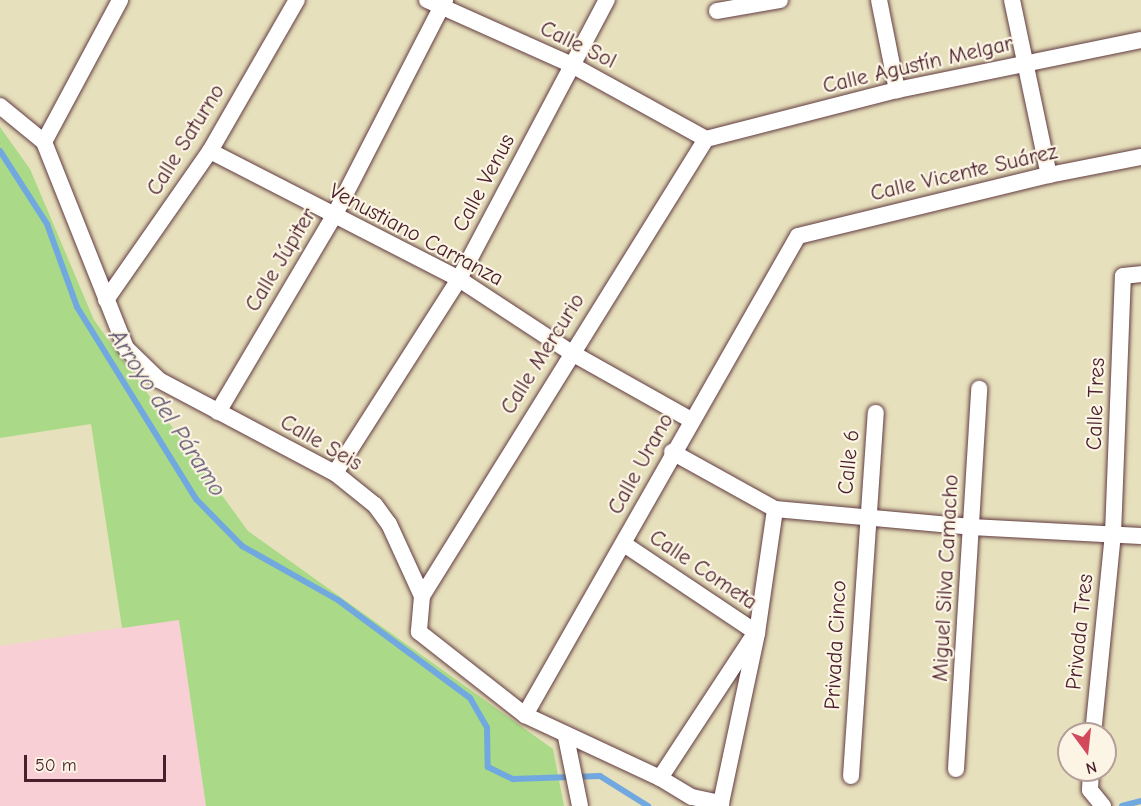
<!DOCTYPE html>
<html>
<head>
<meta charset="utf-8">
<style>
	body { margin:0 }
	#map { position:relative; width:1141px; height:806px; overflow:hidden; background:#e7e0bc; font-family:"Comic Neue",sans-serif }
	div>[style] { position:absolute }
	.built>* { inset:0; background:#f7cfd4 }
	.green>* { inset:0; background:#aada88 }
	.stream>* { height:6px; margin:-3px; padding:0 3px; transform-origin:3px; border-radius:3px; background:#71a8df }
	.roads { filter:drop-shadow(0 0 2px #623c41) drop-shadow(0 0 2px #623c41) }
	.street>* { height:16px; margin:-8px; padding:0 8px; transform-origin:8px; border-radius:8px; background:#fff }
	span { translate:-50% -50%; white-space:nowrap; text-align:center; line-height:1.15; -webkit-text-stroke:4.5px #fcf5e5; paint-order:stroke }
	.street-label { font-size:22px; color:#4a1f2b }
	.water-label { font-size:24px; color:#584f6a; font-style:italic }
	.north { position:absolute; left:1057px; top:722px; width:60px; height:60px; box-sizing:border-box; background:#fcf5e5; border:2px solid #b59f9b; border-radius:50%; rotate:165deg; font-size:16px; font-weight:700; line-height:24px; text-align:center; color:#4a1f2b }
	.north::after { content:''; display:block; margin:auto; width:21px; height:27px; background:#d1495b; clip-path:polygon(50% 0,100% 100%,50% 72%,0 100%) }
	.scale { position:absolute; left:24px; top:755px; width:142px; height:27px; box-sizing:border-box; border:3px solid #4a1f2b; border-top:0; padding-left:8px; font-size:18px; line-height:21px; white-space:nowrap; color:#4a1f2b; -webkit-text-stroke:4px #fcf5e5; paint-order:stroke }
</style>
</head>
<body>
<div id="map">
	<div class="built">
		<i style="clip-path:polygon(179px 619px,206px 806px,0 806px,0 646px)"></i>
	</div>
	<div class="green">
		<i style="clip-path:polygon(0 127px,30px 169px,94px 320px,248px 531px,553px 749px,564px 806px,206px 806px,179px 620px,122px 628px,91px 424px,0 438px)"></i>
	</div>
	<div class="stream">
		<i style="left:0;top:151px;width:87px;rotate:57.2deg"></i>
		<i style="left:47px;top:224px;width:88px;rotate:70.1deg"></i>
		<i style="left:77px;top:307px;width:226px;rotate:58.2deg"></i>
		<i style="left:196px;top:499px;width:66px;rotate:45.6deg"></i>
		<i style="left:242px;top:546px;width:110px;rotate:29.4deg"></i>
		<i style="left:338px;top:600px;width:164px;rotate:36.6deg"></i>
		<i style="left:470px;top:698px;width:34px;rotate:60deg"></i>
		<i style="left:487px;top:728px;width:39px;rotate:89deg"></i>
		<i style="left:488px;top:767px;width:28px;rotate:26deg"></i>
		<i style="left:513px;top:779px;width:87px;rotate:-2deg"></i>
		<i style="left:600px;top:776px;width:57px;rotate:32deg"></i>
		<i style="left:1122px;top:806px;width:20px;rotate:-15deg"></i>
	</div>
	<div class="roads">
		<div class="street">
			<i style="left:427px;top:0;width:159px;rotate:24.1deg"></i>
			<i style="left:572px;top:65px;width:153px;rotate:28.9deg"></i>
			<i style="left:879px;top:0;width:92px;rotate:78.7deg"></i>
			<i style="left:1012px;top:0;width:179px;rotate:78.1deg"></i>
			<i style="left:717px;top:11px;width:64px;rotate:-9.9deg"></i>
			<i style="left:0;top:106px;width:57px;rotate:39.3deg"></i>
			<i style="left:44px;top:142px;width:222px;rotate:68.3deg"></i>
			<i style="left:126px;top:348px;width:46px;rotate:44.1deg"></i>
			<i style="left:159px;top:380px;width:199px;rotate:27.9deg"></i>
			<i style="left:335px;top:473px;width:51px;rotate:38.7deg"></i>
			<i style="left:375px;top:505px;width:24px;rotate:54deg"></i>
			<i style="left:389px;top:524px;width:79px;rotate:65.4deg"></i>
			<i style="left:422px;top:596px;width:36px;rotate:95deg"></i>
			<i style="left:419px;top:632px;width:135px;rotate:38.1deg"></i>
			<i style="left:525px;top:715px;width:149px;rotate:25deg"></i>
			<i style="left:660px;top:778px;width:37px;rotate:31deg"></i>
			<i style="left:692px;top:797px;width:30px;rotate:12deg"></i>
			<i style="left:721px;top:803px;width:174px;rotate:-78deg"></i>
			<i style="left:757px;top:633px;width:125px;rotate:-81.7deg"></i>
			<i style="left:706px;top:139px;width:197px;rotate:-14.4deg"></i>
			<i style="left:897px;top:90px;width:249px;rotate:-11.6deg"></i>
			<i style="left:44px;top:142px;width:161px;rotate:-61.8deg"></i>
			<i style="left:210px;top:151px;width:280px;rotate:27.2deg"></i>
			<i style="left:459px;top:279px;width:133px;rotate:33.3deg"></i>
			<i style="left:570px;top:352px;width:139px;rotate:29.3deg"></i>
			<i style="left:106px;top:300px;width:182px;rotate:-55.1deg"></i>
			<i style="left:210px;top:151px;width:174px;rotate:-60.1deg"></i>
			<i style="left:218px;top:412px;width:228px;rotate:-59.4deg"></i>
			<i style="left:334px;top:216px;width:243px;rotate:-62.8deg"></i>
			<i style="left:672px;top:452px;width:118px;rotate:29deg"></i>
			<i style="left:775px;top:509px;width:197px;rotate:5.2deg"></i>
			<i style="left:971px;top:527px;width:170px;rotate:3deg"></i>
			<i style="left:335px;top:473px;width:230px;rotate:-57.4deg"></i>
			<i style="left:459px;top:279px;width:316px;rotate:-62.1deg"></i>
			<i style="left:624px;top:544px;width:160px;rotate:33.8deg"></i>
			<i style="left:422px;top:596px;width:538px;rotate:-58.14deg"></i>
			<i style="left:525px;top:715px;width:551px;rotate:-60.32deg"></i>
			<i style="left:798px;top:236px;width:258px;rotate:-13.7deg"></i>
			<i style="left:1049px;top:175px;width:94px;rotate:-11.1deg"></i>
			<i style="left:1093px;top:734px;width:201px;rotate:-84.3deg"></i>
			<i style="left:1113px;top:534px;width:258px;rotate:-87.8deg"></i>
			<i style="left:1123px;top:276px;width:18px;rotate:-6deg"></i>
			<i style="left:566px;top:737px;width:70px;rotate:78.5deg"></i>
			<i style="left:956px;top:769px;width:381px;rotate:-86.5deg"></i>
			<i style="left:1091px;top:770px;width:20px;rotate:93deg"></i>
			<i style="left:1090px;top:790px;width:21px;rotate:51deg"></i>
			<i style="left:851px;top:776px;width:364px;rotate:-86.1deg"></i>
			<i style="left:660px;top:778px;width:168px;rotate:-56.7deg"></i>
		</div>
	</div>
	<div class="street-label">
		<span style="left:578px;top:45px;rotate:26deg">Calle Sol</span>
		<span style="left:918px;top:65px;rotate:-13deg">Calle Agustín Melgar</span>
		<span style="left:186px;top:140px;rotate:-58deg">Calle Saturno</span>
		<span style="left:964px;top:173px;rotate:-13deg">Calle Vicente Suárez</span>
		<span style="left:484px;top:183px;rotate:-62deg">Calle Venus</span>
		<span style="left:416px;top:235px;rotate:28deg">Venustiano Carranza</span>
		<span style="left:281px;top:260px;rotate:-59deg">Calle Júpiter</span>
		<span style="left:543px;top:354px;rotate:-58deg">Calle Mercurio</span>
		<span style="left:1096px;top:404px;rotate:-88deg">Calle Tres</span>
		<span style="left:321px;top:443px;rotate:30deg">Calle Seis</span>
		<span style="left:849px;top:462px;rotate:-84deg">Calle 6</span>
		<span style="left:641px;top:464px;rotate:-61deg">Calle Urano</span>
		<span style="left:703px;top:570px;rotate:34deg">Calle Cometa</span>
		<span style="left:946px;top:578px;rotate:-87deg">Miguel Silva Camacho</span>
		<span style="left:1080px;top:632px;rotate:-84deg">Privada Tres</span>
		<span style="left:836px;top:645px;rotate:-87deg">Privada Cinco</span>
	</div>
	<div class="water-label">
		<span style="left:167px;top:413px;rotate:57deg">Arroyo del Páramo</span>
	</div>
	<div class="north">N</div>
	<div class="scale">50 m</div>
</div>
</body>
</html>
